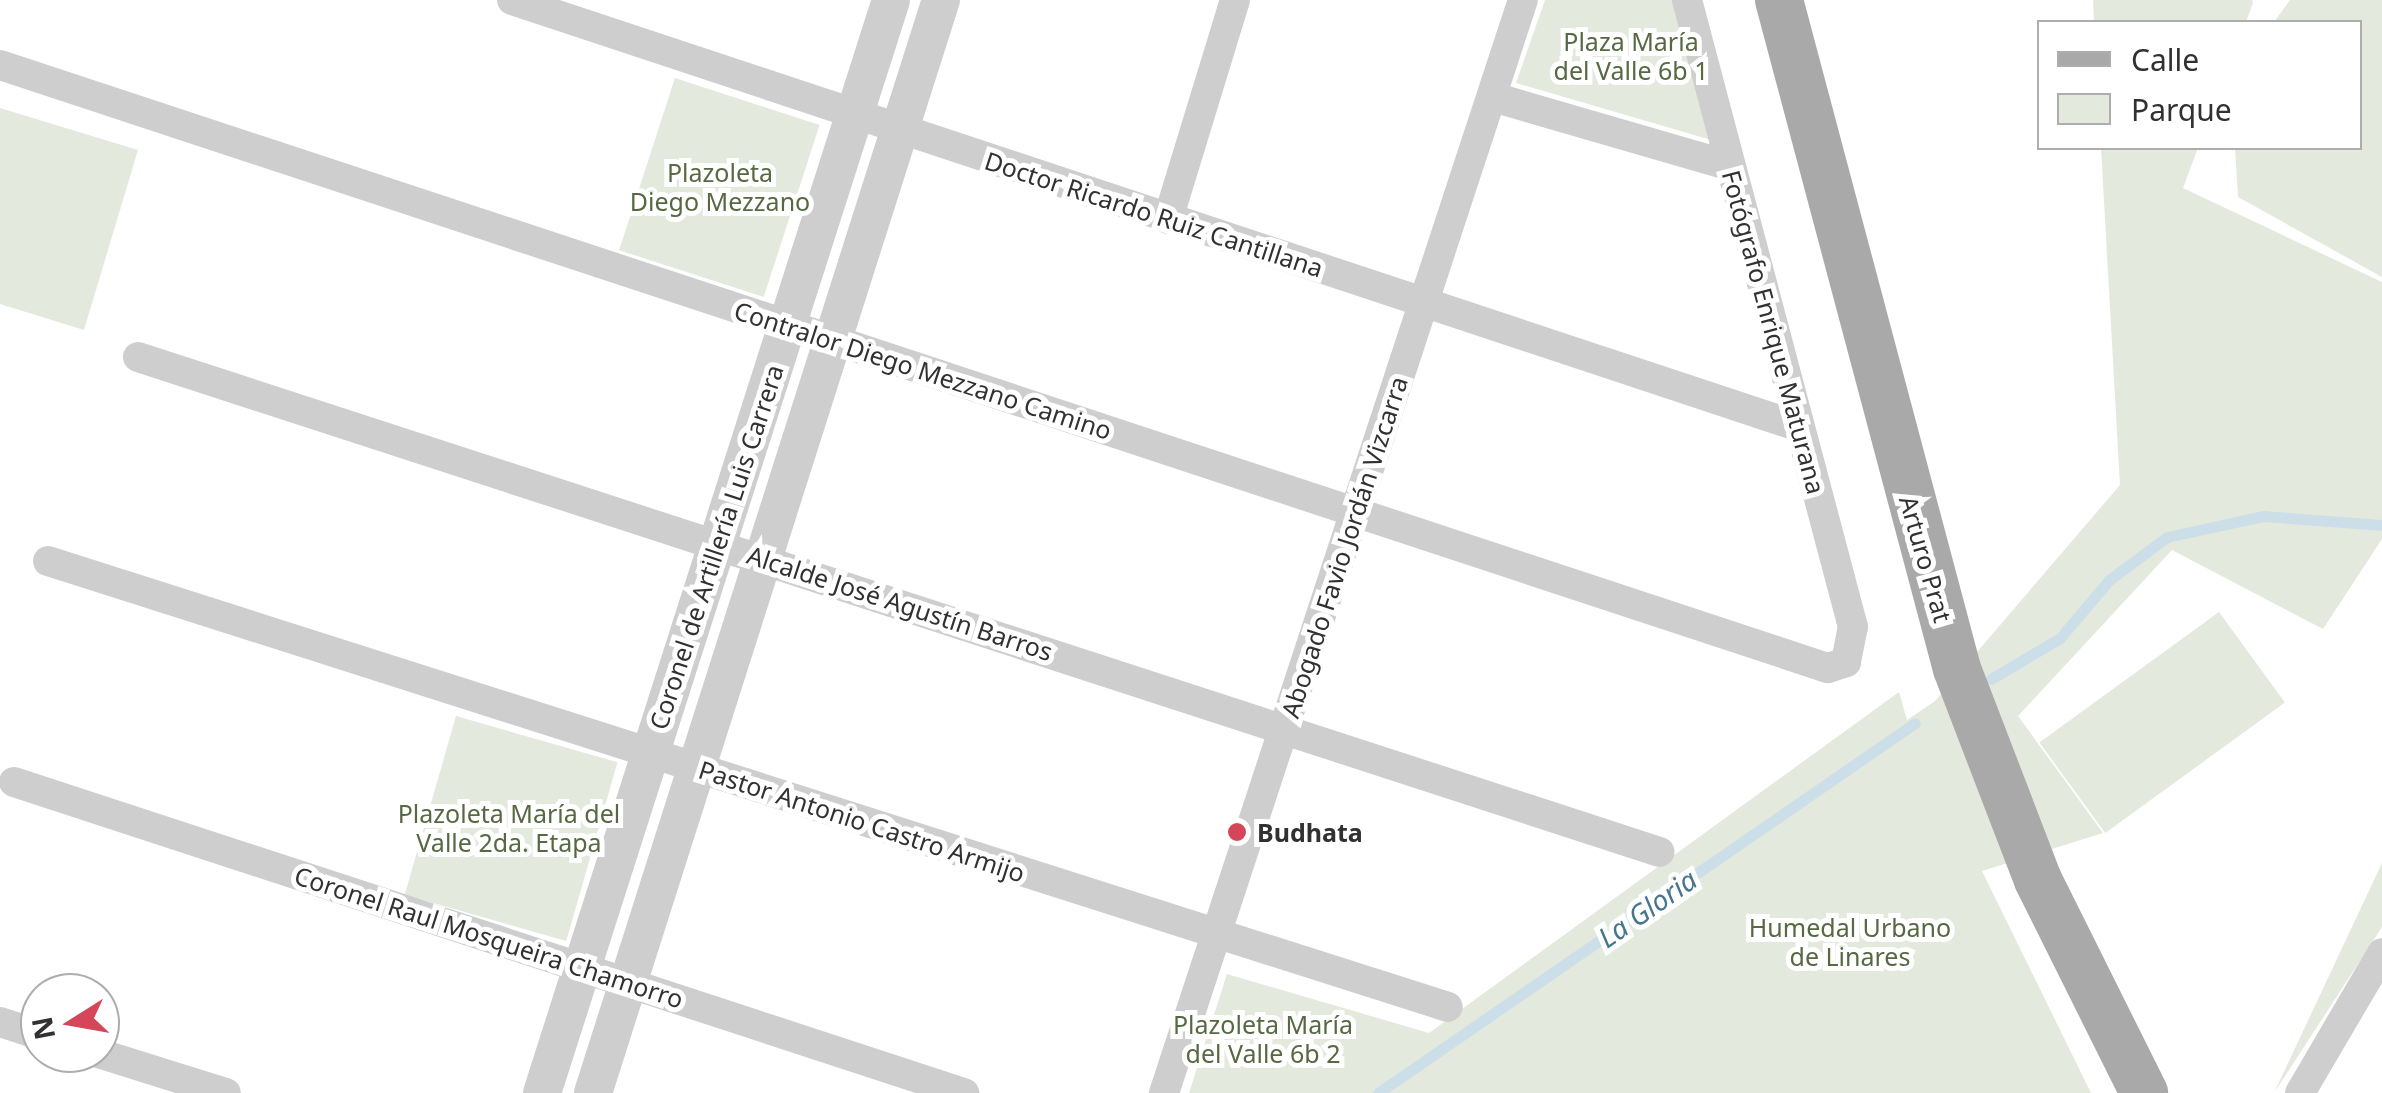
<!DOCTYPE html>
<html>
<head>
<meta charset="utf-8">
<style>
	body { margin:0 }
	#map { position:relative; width:2382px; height:1093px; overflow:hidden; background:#fff; font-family:"Noto Sans",sans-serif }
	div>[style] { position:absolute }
	.green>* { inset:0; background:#e4e9de; transform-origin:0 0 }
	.stream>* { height:11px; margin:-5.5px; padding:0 5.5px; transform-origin:5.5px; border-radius:5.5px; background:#ccdfe8 }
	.minor>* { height:30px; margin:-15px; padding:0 15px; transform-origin:15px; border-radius:15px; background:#cecece }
	.tertiary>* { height:38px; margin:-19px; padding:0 19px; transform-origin:19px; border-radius:19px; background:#cecece }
	.primary>* { height:48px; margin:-24px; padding:0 24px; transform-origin:24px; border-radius:24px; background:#a9a9a9 }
	.dots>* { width:28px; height:28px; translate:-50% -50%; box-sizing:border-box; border:5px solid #fff; border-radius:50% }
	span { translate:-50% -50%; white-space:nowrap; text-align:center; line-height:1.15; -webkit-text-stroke:10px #fff; paint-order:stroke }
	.park-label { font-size:25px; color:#566942 }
	.street-label { font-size:25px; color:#313131 }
	.poi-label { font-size:25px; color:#313131; font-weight:700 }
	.left { translate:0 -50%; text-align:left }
	.water-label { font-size:28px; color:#46758c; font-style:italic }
	.legend { position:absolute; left:2037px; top:20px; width:325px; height:130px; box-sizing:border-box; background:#fff; border:2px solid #adadad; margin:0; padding:12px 18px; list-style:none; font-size:30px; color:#313131 }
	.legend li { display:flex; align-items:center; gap:20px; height:50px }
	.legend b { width:50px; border:2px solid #adadad }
	.north { position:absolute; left:20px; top:973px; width:100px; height:100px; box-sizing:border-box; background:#fff; border:2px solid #adadad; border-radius:50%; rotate:259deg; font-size:28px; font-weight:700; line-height:40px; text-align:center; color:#313131 }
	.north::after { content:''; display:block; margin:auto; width:35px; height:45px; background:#d54659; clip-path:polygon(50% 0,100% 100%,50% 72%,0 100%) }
</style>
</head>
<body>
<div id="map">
	<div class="green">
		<i style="clip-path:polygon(1545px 0,1682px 0,1718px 142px,1516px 83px)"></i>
		<i style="clip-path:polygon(2093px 0,2252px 0,2253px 3px,2246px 22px,2094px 22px)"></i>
		<i style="clip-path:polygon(2290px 0,2382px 0,2382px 277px,2238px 197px,2235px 148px,2360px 148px,2360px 22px,2274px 22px)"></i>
		<i style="left:675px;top:78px;width:152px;height:181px;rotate:18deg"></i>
		<i style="clip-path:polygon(0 108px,138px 150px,84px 330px,0 304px)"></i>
		<i style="clip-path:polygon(2101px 148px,2198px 148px,2183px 188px,2382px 282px,2382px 539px,2323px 629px,2172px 550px,2018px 716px,2103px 833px,1982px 871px,2091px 1093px,1189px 1093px,1227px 974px,1429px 1033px,1899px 692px,1907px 720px,1935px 701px,2120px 485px)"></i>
		<i style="left:2219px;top:612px;width:112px;height:222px;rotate:54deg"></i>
		<i style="left:456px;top:716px;width:168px;height:186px;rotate:16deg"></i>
		<i style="clip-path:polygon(2382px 863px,2382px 927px,2274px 1093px)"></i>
	</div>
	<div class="stream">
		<i style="left:1991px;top:679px;width:80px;rotate:-30.7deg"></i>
		<i style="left:2060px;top:638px;width:76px;rotate:-49.8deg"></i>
		<i style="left:2109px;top:580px;width:72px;rotate:-36.6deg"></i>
		<i style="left:2167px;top:537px;width:98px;rotate:-12.3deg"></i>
		<i style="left:2263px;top:516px;width:119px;rotate:4.3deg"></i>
		<i style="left:1378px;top:1093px;width:652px;rotate:-34.57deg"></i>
	</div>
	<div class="minor">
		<i style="left:512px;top:0;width:1354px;rotate:18.34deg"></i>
		<i style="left:0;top:65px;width:1925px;rotate:18.26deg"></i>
		<i style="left:1828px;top:668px;width:19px;rotate:-18deg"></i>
		<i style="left:1846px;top:662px;width:36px;rotate:-79deg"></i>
		<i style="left:1853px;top:627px;width:649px;rotate:-104.83deg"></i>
		<i style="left:1493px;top:97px;width:247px;rotate:16.2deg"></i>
		<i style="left:1168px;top:219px;width:229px;rotate:-73deg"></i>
		<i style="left:138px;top:357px;width:1600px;rotate:18.02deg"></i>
		<i style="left:48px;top:561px;width:1469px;rotate:17.67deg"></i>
		<i style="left:14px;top:782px;width:1000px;rotate:18.13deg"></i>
		<i style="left:0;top:1022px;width:42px;rotate:18deg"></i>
		<i style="left:98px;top:1053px;width:134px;rotate:17.4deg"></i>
		<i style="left:1164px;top:1093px;width:1150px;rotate:-71.82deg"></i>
		<i style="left:2300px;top:1093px;width:162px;rotate:-59.6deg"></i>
	</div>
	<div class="tertiary">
		<i style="left:542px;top:1093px;width:1147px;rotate:-72.29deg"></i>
		<i style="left:593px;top:1093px;width:1147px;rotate:-72.34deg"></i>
	</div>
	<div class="primary">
		<i style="left:1779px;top:0;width:692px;rotate:75.1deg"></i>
		<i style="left:1957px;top:669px;width:226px;rotate:69deg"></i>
		<i style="left:2038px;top:880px;width:238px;rotate:63.5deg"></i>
	</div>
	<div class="dots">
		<i style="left:1237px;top:832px;background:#d54659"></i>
	</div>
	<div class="park-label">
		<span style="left:1631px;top:56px">Plaza María<br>del Valle 6b 1</span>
		<span style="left:720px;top:187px">Plazoleta<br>Diego Mezzano</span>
		<span style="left:509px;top:828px">Plazoleta María del<br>Valle 2da. Etapa</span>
		<span style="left:1850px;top:942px">Humedal Urbano<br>de Linares</span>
		<span style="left:1263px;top:1039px">Plazoleta María<br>del Valle 6b 2</span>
	</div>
	<div class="street-label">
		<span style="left:1154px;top:214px;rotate:18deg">Doctor Ricardo Ruiz Cantillana</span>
		<span style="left:1774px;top:332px;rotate:75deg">Fotógrafo Enrique Maturana</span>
		<span style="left:923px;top:370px;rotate:18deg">Contralor Diego Mezzano Camino</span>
		<span style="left:716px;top:547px;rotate:-72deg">Coronel de Artillería Luis Carrera</span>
		<span style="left:1344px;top:547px;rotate:-72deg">Abogado Favio Jordán Vizcarra</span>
		<span style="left:1926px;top:559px;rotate:74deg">Arturo Prat</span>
		<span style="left:900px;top:603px;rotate:18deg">Alcalde José Agustín Barros</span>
		<span style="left:862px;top:821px;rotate:18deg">Pastor Antonio Castro Armijo</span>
		<span style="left:489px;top:937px;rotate:18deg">Coronel Raul Mosqueira Chamorro</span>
	</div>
	<div class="poi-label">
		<span class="left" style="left:1257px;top:832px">Budhata</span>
	</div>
	<div class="water-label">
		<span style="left:1647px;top:908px;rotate:-35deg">La Gloria</span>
	</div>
	<ul class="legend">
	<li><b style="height:12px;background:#a9a9a9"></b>Calle</li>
	<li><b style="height:28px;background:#e4e9de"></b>Parque</li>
	</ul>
	<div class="north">N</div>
</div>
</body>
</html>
